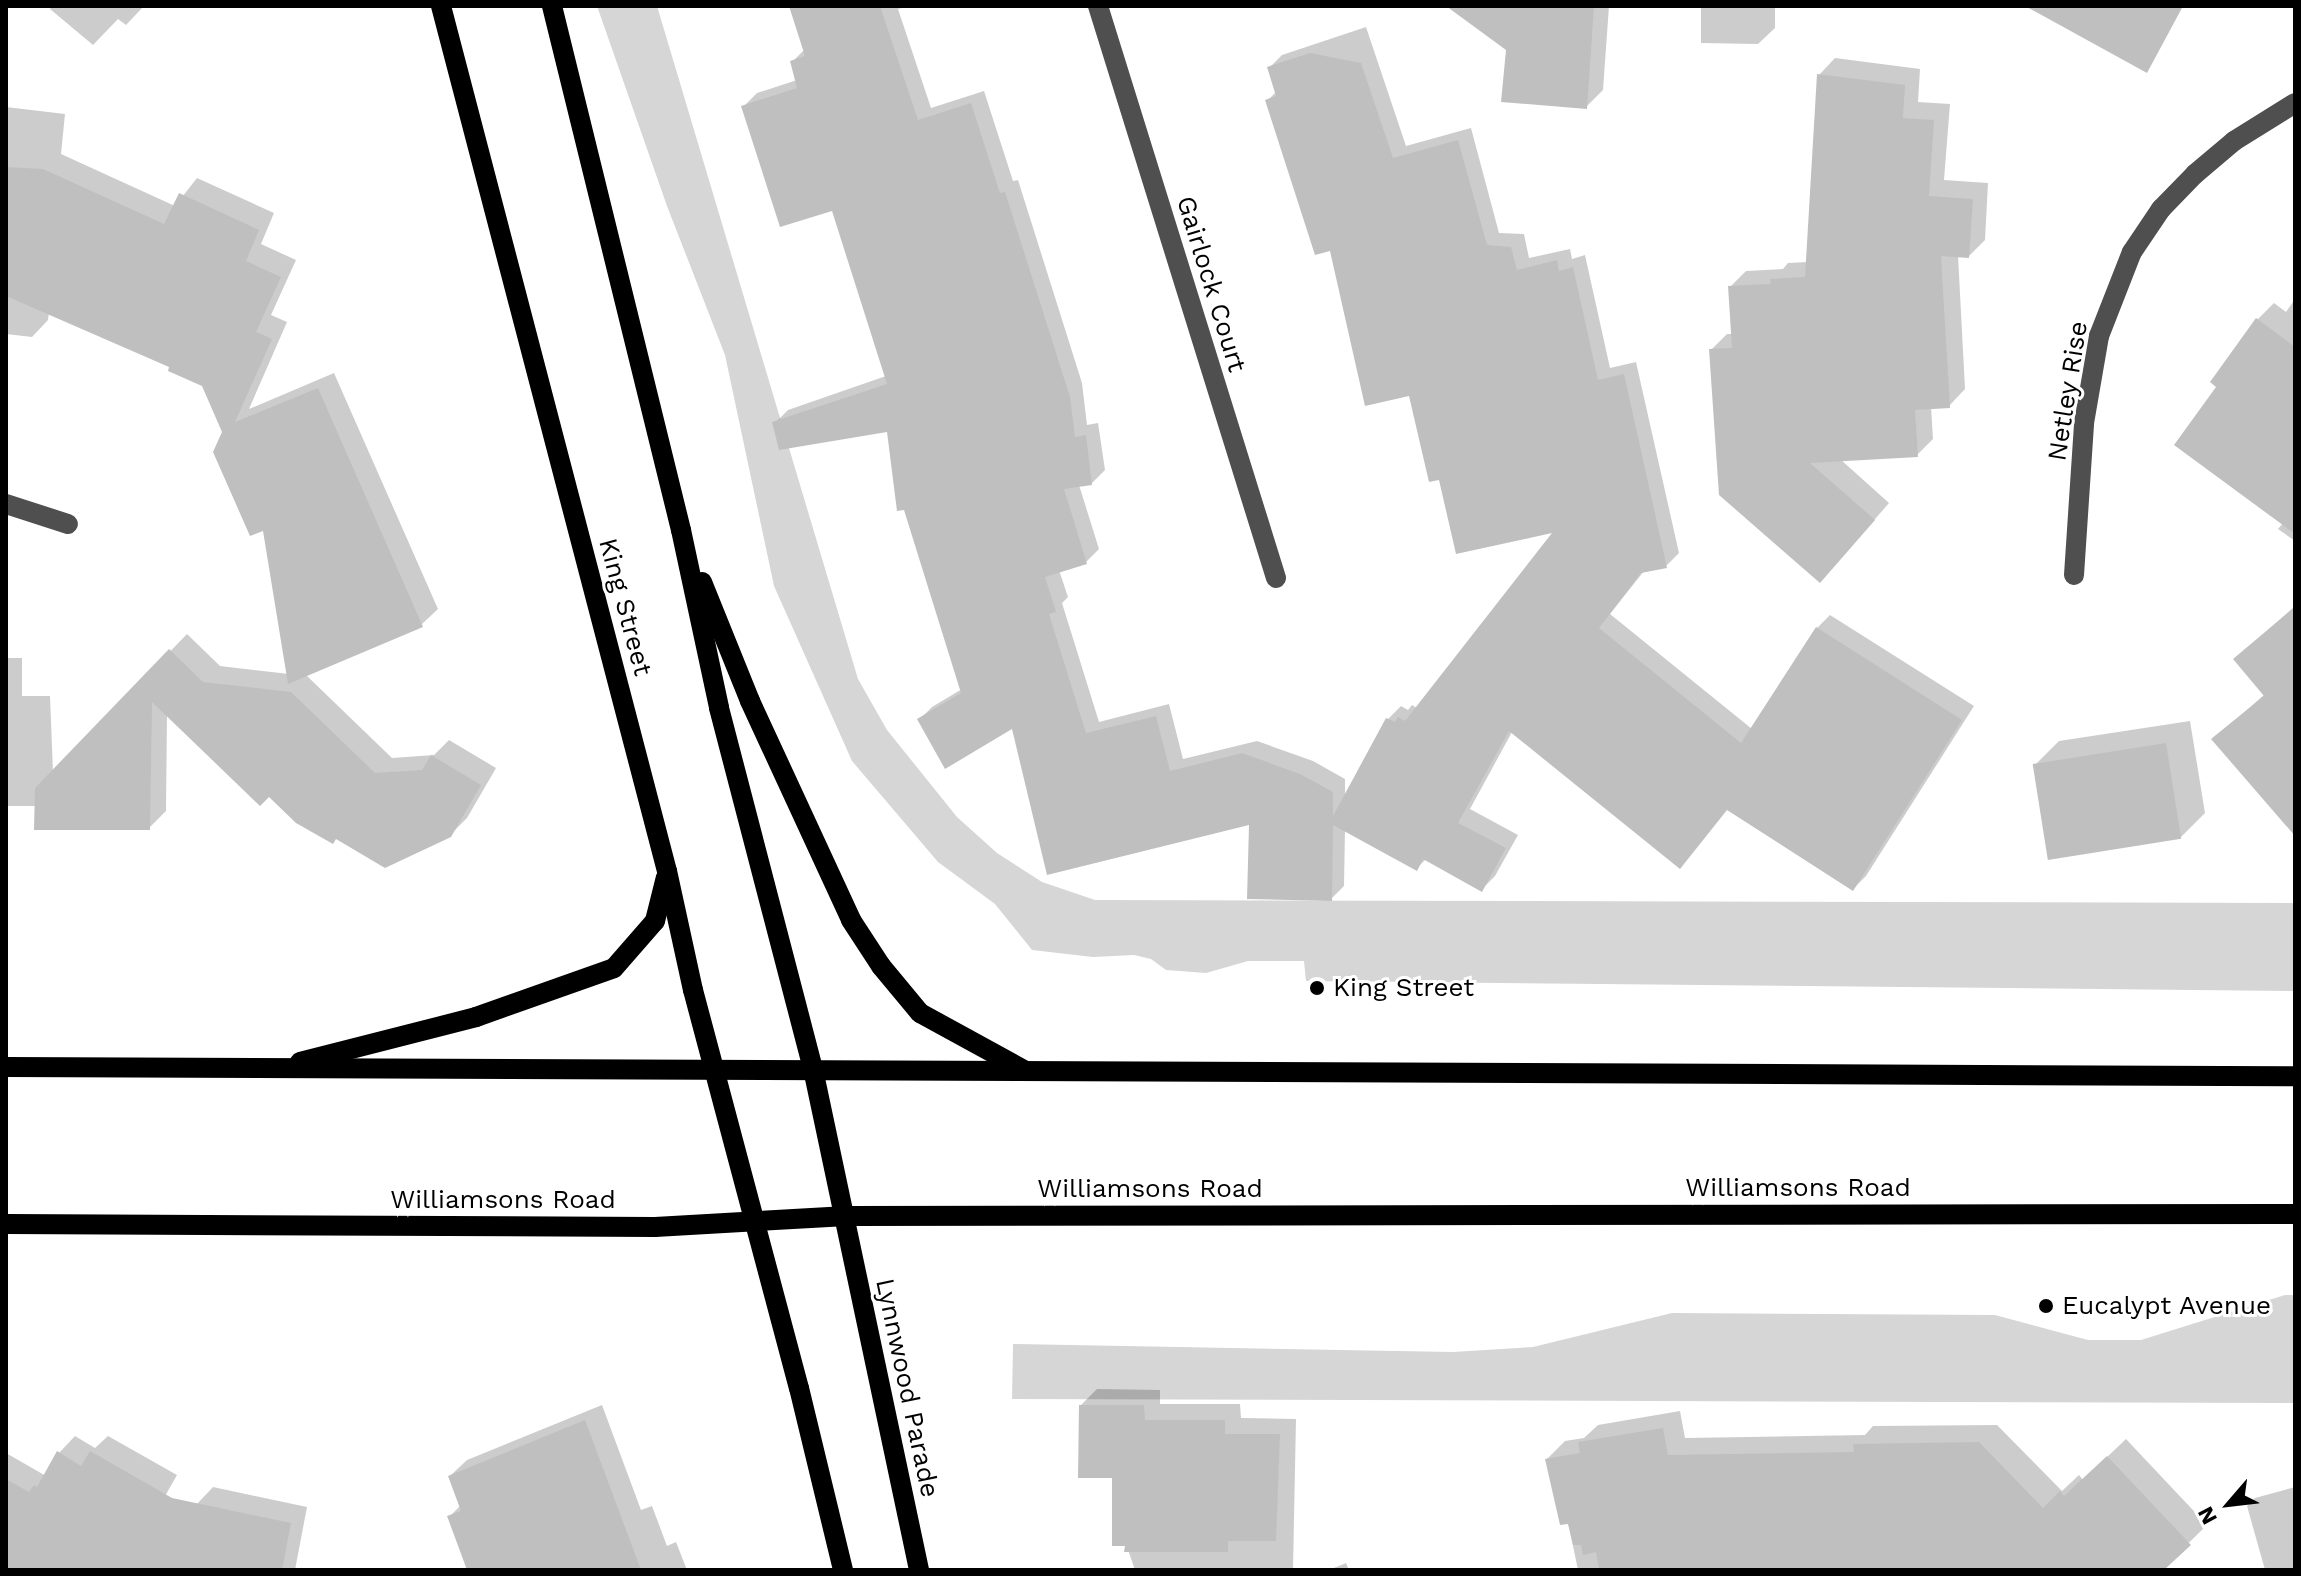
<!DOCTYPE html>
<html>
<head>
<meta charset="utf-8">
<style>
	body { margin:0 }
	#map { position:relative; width:2301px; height:1576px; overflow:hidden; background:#fff; font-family:"Work Sans",sans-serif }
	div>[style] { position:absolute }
	.green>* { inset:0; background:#d6d6d6 }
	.shadow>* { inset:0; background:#0003 }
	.building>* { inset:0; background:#bfbfbf; transform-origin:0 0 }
	.minor>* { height:20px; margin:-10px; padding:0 10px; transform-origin:10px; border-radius:10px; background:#4f4f4f }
	.major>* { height:20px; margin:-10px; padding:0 10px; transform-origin:10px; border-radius:10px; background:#000 }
	.dots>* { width:22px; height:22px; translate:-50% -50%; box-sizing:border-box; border:4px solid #fff; border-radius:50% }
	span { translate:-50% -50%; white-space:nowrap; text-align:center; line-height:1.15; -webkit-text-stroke:6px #fff; paint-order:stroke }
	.street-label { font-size:26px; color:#000 }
	.poi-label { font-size:26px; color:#000 }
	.left { translate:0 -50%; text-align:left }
	.frame { position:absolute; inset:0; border:8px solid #000; pointer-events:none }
	.north { position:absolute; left:2189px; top:1464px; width:80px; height:80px; -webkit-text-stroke:6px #fff; paint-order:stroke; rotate:242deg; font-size:22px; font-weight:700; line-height:32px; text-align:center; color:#000 }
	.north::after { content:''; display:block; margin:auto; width:28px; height:36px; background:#000; clip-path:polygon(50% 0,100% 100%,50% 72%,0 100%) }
</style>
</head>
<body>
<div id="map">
	<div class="green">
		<i style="clip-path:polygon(597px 6px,657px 6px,858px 679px,887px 730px,957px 817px,997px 853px,1042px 882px,1095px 900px,2295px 903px,2295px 991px,1306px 981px,1304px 961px,1248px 961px,1206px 973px,1166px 970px,1151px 959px,1134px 955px,1093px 957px,1032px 950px,995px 904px,938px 862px,852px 761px,774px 586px,725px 355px,667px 206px)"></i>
		<i style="clip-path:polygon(2285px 1295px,2295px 1295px,2295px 1403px,1012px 1399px,1013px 1344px,1453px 1352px,1533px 1347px,1672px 1313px,1995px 1315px,2088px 1340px,2141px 1340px)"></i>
	</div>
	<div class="shadow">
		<i style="clip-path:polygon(52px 6px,144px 6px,126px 25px,118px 19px,93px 45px,50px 9px)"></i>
		<i style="clip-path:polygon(791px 6px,909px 6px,898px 9px,931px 108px,984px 91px,1013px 181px,1018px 180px,1082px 383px,1087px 425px,1098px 423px,1105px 470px,1092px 483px,1079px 485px,1099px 549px,1086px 562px,1059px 570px,1068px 597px,1062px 603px,1099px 722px,1169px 704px,1183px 759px,1257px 741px,1313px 761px,1345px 779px,1345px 798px,1388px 719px,1401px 706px,1408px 710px,1412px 705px,1417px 708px,1557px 530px,1441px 477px,1410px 394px,1331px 249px,1268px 100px,1277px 91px,1269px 68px,1282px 55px,1366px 27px,1406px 146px,1471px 128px,1499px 233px,1524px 234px,1529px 258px,1570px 249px,1572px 259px,1585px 255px,1610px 368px,1636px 362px,1679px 553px,1666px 566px,1644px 571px,1610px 614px,1752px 729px,1817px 628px,1830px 615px,1974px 706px,1866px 876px,1853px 889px,1728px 808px,1512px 732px,1470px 809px,1518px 835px,1495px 876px,1482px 889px,1426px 859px,1417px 868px,1345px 830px,1344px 886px,1331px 899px,1251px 823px,1013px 726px,919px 720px,932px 707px,962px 689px,888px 429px,775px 423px,788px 410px,886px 376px,833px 208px,744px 106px,757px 93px,797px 80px,792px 62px,805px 49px)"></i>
		<i style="clip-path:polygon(1451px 6px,1609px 6px,1603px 90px,1586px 107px)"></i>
		<i style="clip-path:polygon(1701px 6px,1775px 6px,1775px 28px,1758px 44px,1701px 43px)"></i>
		<i style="clip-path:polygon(1835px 58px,1920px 69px,1918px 102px,1950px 104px,1944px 180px,1988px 183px,1985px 240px,1969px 256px,1958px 255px,1965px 389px,1949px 406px,1931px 407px,1933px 439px,1917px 455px,1840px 459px,1889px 503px,1836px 564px,1711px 350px,1727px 334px,1733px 334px,1730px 287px,1746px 271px,1783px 269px,1788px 263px,1808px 262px,1819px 75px)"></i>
		<i style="clip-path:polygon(6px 107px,65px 114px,61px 154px,175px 206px,197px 178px,274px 213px,261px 244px,296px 260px,271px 315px,287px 322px,249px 409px,334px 373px,438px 609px,421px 625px,306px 675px,392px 758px,434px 755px,449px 740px,496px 768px,467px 818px,450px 835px,269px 794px,167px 714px,166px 811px,149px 828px,36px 806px,6px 806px,6px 658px,22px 658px,22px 696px,50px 696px,53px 772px,187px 634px,220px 666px,289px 674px,264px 528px,204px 384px,172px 366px,49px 312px,48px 320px,32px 337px,6px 334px)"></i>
		<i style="clip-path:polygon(2295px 299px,2295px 541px,2278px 529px,2283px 523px,2219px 387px,2257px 320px,2274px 303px,2286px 312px)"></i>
		<i style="clip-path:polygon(2295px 606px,2295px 831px,2214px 739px,2265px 694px,2235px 659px)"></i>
		<i style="clip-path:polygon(2190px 721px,2205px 813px,2181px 837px,2035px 765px,2059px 741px)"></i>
		<i style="clip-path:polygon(1097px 1389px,1160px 1390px,1160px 1404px,1240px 1404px,1241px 1418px,1296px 1419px,1293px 1570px,1135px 1570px,1126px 1544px,1114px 1476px,1081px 1405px)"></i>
		<i style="clip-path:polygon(602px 1405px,641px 1510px,652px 1506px,667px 1546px,676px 1542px,687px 1570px,469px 1570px,449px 1517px,461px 1505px,450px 1476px,467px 1460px)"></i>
		<i style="clip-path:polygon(1680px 1411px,1685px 1438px,1865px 1435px,1873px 1426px,1997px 1425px,2062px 1491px,2079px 1475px,2083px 1480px,2126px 1439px,2207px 1525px,2161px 1570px,1578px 1570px,1568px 1522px,1547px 1459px,1565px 1441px,1584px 1438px,1598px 1425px)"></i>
		<i style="clip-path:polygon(75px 1436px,95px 1448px,108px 1436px,177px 1475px,123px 1570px,6px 1570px,6px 1453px,46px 1476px,59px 1453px)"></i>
		<i style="clip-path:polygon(213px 1487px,307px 1507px,295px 1570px,184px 1570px,197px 1504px)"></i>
		<i style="clip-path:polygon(2295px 1487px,2295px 1570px,2265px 1570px,2247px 1506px,2255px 1498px)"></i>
		<i style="clip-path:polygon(1346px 1563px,1349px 1570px,1329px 1570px)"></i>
	</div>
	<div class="building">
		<i style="clip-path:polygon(789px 6px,880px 6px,918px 120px,971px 103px,1000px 193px,1005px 192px,1070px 397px,1075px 437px,1086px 435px,1092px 485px,1064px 489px,1087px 564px,1045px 577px,1056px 612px,1049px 614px,1086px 733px,1156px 716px,1170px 771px,1242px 753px,1300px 774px,1333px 792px,1333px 816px,1386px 718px,1395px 722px,1398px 717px,1405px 721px,1552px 533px,1456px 554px,1439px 480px,1429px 482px,1409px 396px,1365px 406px,1330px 251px,1315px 255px,1265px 100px,1276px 96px,1267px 67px,1310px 53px,1361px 63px,1393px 158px,1458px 140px,1487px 245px,1511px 247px,1517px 270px,1557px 260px,1559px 271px,1573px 267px,1598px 380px,1624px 374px,1667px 568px,1641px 573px,1599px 628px,1741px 743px,1816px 627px,1962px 720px,1853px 891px,1727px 810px,1680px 869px,1509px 731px,1458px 823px,1506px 848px,1482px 892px,1423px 859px,1417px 871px,1333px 825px,1332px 901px,1247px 899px,1249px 825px,1047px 875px,1012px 729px,945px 769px,917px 719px,961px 693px,904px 510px,897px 511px,887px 432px,779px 450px,772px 422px,887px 384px,832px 211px,780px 227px,741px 106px,797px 88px,790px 61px,805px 56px)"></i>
		<i style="clip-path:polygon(1446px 6px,1594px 6px,1587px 109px,1501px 102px,1506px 50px)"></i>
		<i style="clip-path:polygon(2025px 6px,2183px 6px,2147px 73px)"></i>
		<i style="clip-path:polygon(1817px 74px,1905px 85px,1903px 118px,1934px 120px,1929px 196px,1973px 199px,1969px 258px,1941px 256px,1950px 408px,1915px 410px,1918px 457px,1810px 463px,1875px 520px,1820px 583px,1719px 495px,1709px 349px,1732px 348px,1728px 286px,1771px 284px,1770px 279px,1805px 277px)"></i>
		<i style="clip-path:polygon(6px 167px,43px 169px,164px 224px,179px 193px,259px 230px,246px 261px,281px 277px,256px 332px,272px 339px,235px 422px,318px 388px,423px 627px,288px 684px,263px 531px,250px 536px,213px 452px,222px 432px,202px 386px,168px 371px,169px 367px,6px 296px)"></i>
		<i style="clip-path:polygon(2256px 318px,2295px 347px,2295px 534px,2174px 445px,2216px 387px,2210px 382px)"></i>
		<i style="clip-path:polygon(2295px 607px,2295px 836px,2211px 739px,2264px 696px,2233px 659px)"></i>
		<i style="clip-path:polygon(169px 649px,203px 682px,291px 692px,375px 773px,422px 770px,431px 755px,481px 785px,451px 837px,385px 868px,336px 839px,333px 844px,296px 823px,269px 797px,260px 806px,152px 702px,150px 830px,34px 830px,35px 788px)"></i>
		<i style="left:2166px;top:743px;width:97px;height:135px;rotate:81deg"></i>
		<i style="clip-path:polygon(1079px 1405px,1144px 1405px,1145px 1420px,1225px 1420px,1225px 1434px,1280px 1434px,1276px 1541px,1228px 1541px,1228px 1552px,1124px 1552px,1125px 1546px,1112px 1546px,1112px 1478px,1078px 1478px)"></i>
		<i style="clip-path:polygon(585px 1420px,641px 1570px,467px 1570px,447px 1516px,461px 1511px,448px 1476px)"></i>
		<i style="clip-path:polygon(1663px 1428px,1668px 1455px,1854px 1452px,1853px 1444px,1979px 1442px,2043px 1508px,2060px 1491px,2064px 1496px,2107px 1456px,2191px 1545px,2164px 1570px,1599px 1570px,1596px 1552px,1583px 1555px,1581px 1545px,1573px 1545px,1568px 1524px,1560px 1525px,1545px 1459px,1580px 1453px,1578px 1442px)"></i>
		<i style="clip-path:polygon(57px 1451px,81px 1466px,90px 1451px,172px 1498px,291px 1523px,282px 1570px,6px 1570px,6px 1479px,29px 1492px,34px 1485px,37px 1487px)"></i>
	</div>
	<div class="minor">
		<i style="left:1098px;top:6px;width:599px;rotate:72.71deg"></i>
		<i style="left:6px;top:504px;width:65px;rotate:17.9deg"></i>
		<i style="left:2074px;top:575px;width:152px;rotate:-86.2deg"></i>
		<i style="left:2084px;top:423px;width:88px;rotate:-80.2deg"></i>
		<i style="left:2099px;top:336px;width:90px;rotate:-68.6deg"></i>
		<i style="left:2132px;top:252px;width:52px;rotate:-56deg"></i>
		<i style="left:2161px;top:209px;width:49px;rotate:-45.8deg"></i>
		<i style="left:2195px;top:174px;width:51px;rotate:-40.2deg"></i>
		<i style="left:2234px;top:141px;width:72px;rotate:-31.9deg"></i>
	</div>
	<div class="major">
		<i style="left:441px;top:6px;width:894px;rotate:75.36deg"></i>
		<i style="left:667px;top:871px;width:122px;rotate:77.7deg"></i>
		<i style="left:693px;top:990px;width:412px;rotate:75.1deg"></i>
		<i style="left:799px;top:1388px;width:187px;rotate:76.4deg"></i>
		<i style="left:552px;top:6px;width:540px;rotate:76.17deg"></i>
		<i style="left:681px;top:530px;width:182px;rotate:77.9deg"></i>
		<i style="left:719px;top:708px;width:373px;rotate:75.4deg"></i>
		<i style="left:813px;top:1069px;width:512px;rotate:78.05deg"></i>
		<i style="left:702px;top:582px;width:128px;rotate:68deg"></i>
		<i style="left:750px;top:701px;width:241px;rotate:65.2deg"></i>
		<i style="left:851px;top:920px;width:55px;rotate:56.9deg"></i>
		<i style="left:881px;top:966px;width:61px;rotate:50.3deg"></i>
		<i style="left:920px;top:1013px;width:119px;rotate:28.7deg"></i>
		<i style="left:300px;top:1062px;width:182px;rotate:-14.3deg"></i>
		<i style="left:476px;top:1017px;width:146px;rotate:-19.5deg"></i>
		<i style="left:614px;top:968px;width:62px;rotate:-48.9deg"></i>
		<i style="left:655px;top:921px;width:45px;rotate:-76deg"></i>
		<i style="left:6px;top:1067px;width:2289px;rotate:0.23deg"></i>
		<i style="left:6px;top:1224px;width:649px;rotate:0.26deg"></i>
		<i style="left:655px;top:1227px;width:192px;rotate:-3.3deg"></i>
		<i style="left:847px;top:1216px;width:1448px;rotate:-0.08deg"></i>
	</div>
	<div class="dots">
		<i style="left:1317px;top:988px;background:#000"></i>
		<i style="left:2046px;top:1306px;background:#000"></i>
	</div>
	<div class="street-label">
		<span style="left:1211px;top:284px;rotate:73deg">Gairlock Court</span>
		<span style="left:2068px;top:391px;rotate:-81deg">Netley Rise</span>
		<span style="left:625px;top:607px;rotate:75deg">King Street</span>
		<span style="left:1798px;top:1188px">Williamsons Road</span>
		<span style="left:1150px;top:1189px">Williamsons Road</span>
		<span style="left:503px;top:1200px">Williamsons Road</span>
		<span style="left:907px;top:1388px;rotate:78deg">Lynnwood Parade</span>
	</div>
	<div class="poi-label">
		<span class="left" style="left:1333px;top:988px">King Street</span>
		<span class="left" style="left:2062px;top:1306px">Eucalypt Avenue</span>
	</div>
	<div class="frame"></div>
	<div class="north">N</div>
</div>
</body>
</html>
